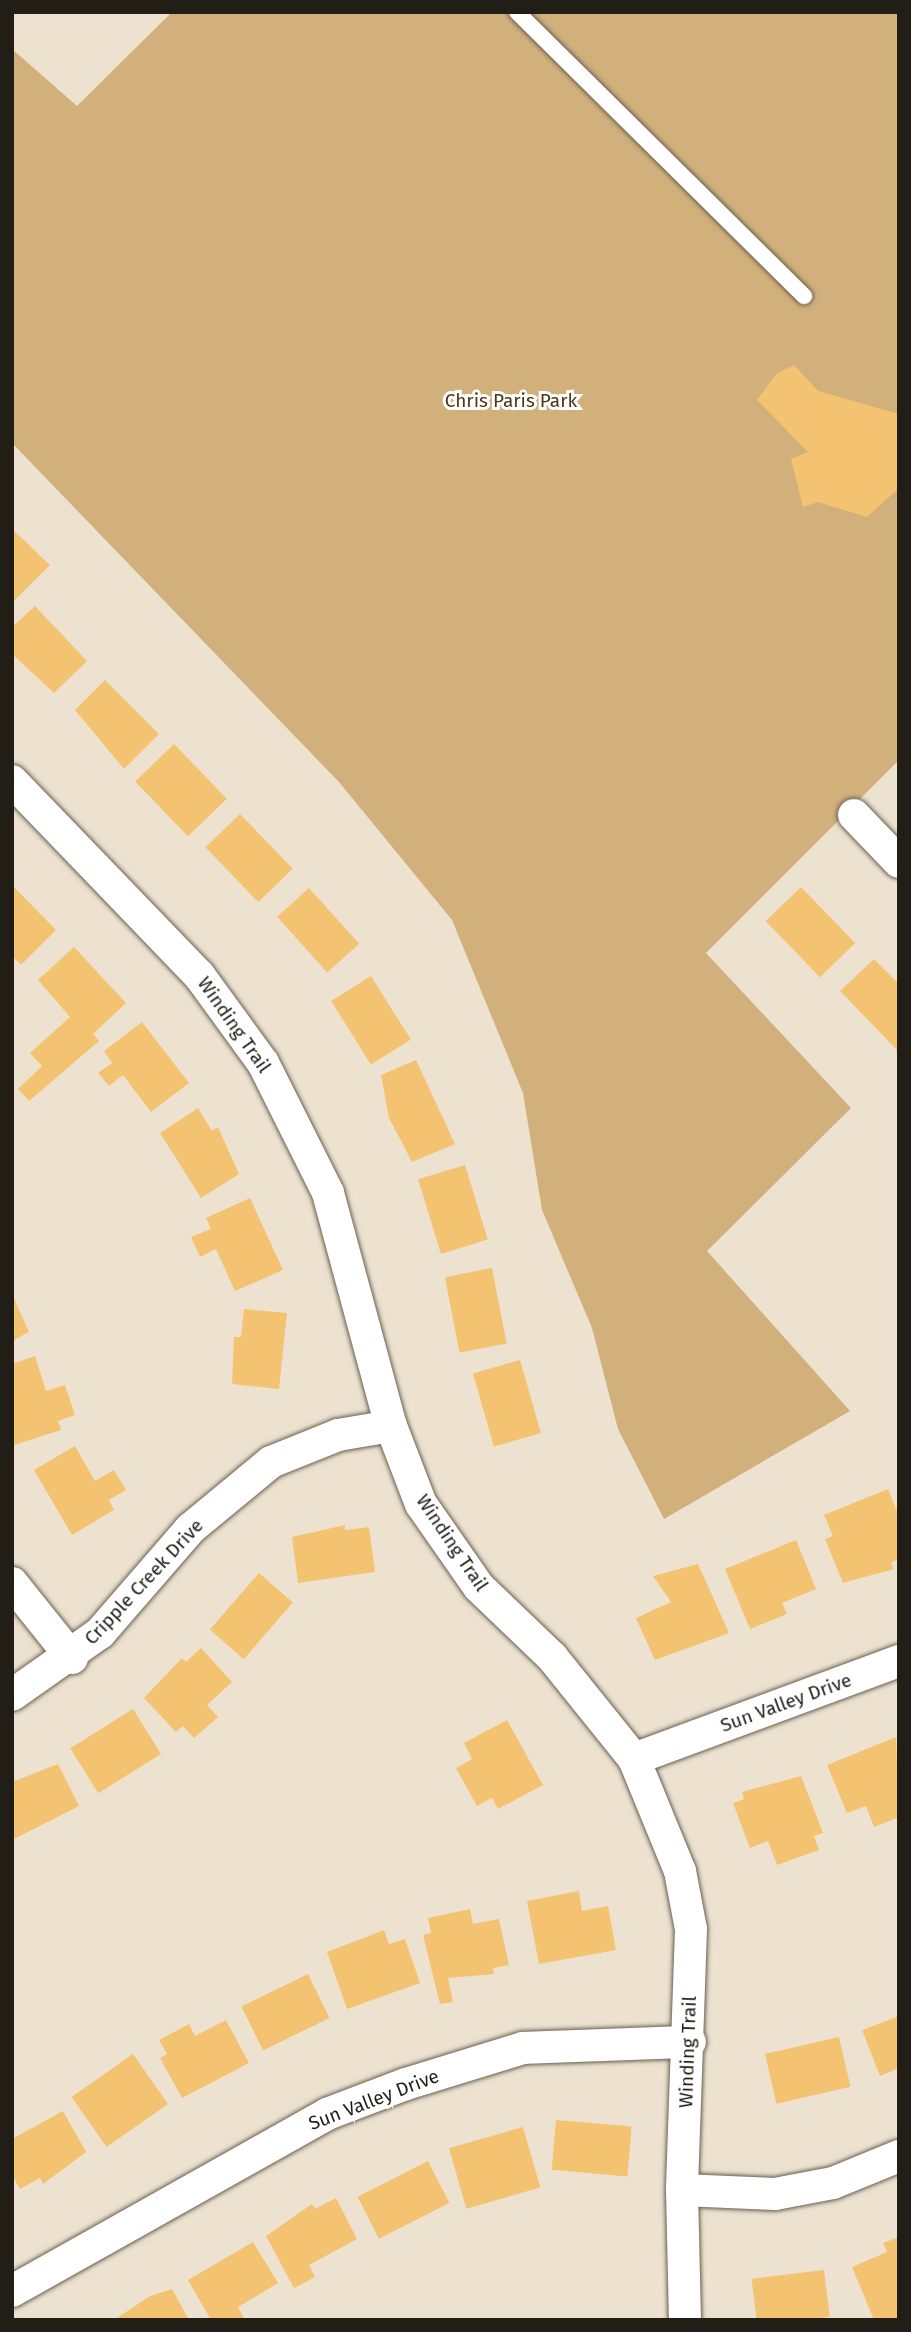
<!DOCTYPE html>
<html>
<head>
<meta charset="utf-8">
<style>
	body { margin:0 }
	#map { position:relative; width:911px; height:2332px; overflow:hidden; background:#ede2d0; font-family:"Fira Sans",sans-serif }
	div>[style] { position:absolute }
	.green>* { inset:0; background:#d1b07c }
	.building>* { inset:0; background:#f4c371; transform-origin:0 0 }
	.roads { filter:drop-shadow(0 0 2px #6a6051) drop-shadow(0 0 2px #6a6051) }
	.service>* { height:16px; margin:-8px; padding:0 8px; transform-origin:8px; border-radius:8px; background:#fff }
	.minor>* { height:32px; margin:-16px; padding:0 16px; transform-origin:16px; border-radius:16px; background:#fff }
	span { translate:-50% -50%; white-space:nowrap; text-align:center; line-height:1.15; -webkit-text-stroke:6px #fff; paint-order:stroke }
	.park-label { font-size:19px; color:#4b3713 }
	.street-label { font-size:19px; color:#211d17 }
	.frame { position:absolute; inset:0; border:14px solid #211d17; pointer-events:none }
</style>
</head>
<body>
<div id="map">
	<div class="green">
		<i style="clip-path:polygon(172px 12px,899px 12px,899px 760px,706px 953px,851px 1108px,707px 1251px,850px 1411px,664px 1519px,618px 1429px,592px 1328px,542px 1210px,523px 1093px,452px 920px,339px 782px,12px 443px,12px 49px,77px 106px)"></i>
	</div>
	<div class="building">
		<i style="clip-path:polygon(794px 365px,818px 391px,899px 414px,899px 488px,867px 517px,818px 502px,803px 507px,791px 459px,808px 452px,757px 400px,776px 374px)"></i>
		<i style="clip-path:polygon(12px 529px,50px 565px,12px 603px)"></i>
		<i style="clip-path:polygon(35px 606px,87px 661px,54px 693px,12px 654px,12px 627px)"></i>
		<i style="clip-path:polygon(105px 680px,159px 734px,124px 769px,75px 710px)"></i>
		<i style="left:174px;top:744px;width:76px;height:54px;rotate:46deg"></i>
		<i style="left:240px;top:814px;width:76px;height:48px;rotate:46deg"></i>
		<i style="clip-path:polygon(12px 885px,56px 930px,21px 965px,12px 956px)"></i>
		<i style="left:801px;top:887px;width:78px;height:49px;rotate:46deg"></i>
		<i style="left:309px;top:888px;width:75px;height:43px;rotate:48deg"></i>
		<i style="clip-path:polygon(74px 947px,126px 1003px,93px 1034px,99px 1041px,29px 1101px,18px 1089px,42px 1066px,30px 1053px,70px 1017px,38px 980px)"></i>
		<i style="clip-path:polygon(874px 959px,899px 984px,899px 1052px,840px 991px)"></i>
		<i style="left:371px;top:976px;width:75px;height:47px;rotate:58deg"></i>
		<i style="clip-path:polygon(142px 1022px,189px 1083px,151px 1112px,123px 1075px,109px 1086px,98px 1073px,112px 1063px,104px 1051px)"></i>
		<i style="clip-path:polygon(416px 1060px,455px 1144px,412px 1162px,389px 1118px,381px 1075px)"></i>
		<i style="clip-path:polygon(198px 1108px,212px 1131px,218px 1127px,239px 1174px,201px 1198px,160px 1133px)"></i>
		<i style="left:465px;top:1165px;width:78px;height:49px;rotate:73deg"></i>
		<i style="clip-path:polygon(250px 1198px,283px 1270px,235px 1291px,216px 1249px,200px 1257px,191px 1237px,211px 1229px,206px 1218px)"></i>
		<i style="left:492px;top:1268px;width:77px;height:48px;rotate:79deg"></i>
		<i style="clip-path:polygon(12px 1294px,29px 1332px,12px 1341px)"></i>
		<i style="clip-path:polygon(244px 1309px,287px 1313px,279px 1389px,232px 1384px,234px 1337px,241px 1337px)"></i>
		<i style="clip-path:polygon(35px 1356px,46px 1391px,65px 1385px,75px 1415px,58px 1421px,61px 1430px,14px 1445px,12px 1364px)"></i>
		<i style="left:520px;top:1360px;width:76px;height:49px;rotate:74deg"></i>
		<i style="clip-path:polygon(75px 1446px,95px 1481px,114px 1470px,126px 1490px,109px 1500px,114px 1510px,72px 1535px,34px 1470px)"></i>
		<i style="clip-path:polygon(888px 1489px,899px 1516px,899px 1559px,891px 1563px,894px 1569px,843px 1583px,825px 1539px,833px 1536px,824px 1515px)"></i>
		<i style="clip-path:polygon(345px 1525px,345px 1530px,369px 1527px,375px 1572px,298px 1583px,292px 1537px)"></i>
		<i style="clip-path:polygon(796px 1540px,816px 1589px,782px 1603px,787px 1614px,750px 1629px,725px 1569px)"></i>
		<i style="clip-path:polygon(698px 1564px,729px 1633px,655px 1660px,636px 1618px,671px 1602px,653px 1576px)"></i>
		<i style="left:259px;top:1573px;width:45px;height:75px;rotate:41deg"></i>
		<i style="clip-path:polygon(201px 1648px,232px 1682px,207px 1705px,218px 1717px,194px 1738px,183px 1726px,176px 1732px,144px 1698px,182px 1658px,186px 1662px)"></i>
		<i style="left:133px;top:1709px;width:53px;height:74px;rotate:58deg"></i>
		<i style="clip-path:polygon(507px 1720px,543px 1785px,498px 1809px,492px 1798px,477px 1806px,456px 1768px,472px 1759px,464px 1743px)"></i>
		<i style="clip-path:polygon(896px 1737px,899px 1817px,874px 1827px,866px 1806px,847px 1813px,827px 1765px)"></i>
		<i style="clip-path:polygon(58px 1764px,79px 1806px,12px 1840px,12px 1782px)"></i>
		<i style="clip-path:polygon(801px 1776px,823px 1833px,814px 1836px,819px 1850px,777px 1865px,768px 1841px,750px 1848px,733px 1803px,744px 1799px,742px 1792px)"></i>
		<i style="clip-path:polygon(579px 1891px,582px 1911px,608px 1906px,616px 1950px,539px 1964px,527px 1901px)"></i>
		<i style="clip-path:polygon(470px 1909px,473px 1924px,499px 1919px,509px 1965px,493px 1968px,494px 1974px,448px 1978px,453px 2002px,440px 2004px,423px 1935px,431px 1933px,428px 1918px)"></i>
		<i style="clip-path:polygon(384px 1930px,389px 1944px,405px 1939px,420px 1983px,347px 2009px,327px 1952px)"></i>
		<i style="left:308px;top:1974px;width:49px;height:74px;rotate:64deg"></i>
		<i style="clip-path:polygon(899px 2016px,899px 2068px,880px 2076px,862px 2030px)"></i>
		<i style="clip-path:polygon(226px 2020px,249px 2063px,182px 2098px,160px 2058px,167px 2054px,159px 2040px,189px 2024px,195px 2036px)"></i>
		<i style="left:839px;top:2037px;width:51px;height:76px;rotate:77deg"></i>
		<i style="left:133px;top:2054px;width:61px;height:75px;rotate:55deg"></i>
		<i style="clip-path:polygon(63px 2111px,86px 2152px,43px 2184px,40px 2178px,20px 2189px,12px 2175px,12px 2139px)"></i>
		<i style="left:556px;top:2120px;width:76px;height:50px;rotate:5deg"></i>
		<i style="left:523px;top:2127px;width:63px;height:77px;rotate:74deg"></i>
		<i style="left:428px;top:2161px;width:47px;height:79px;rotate:63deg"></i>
		<i style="clip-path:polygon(336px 2198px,357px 2239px,309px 2265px,315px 2277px,294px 2288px,266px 2236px,312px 2204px,315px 2209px)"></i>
		<i style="clip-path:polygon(899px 2237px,899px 2320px,874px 2320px,852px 2267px,887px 2252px,883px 2243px)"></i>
		<i style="clip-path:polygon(253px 2242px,278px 2283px,238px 2307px,245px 2320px,211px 2320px,188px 2280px)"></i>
		<i style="left:824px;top:2270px;width:47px;height:73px;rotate:83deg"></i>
		<i style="clip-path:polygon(172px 2289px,189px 2320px,114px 2320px,150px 2296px)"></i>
	</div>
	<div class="roads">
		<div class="service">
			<i style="left:517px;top:12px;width:404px;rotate:44.7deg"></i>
		</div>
		<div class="minor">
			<i style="left:12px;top:781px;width:269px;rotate:46.1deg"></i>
			<i style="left:199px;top:975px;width:109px;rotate:54deg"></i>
			<i style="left:263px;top:1063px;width:145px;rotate:63.4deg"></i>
			<i style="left:328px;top:1193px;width:241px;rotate:74.9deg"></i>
			<i style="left:391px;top:1426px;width:84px;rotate:69deg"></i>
			<i style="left:421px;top:1504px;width:101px;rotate:55.1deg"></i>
			<i style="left:479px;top:1587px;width:101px;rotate:43.8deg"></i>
			<i style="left:552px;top:1657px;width:131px;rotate:51.2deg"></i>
			<i style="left:634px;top:1759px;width:121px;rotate:67.7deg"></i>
			<i style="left:680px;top:1871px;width:59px;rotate:79.3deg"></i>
			<i style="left:691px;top:1929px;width:261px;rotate:92deg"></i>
			<i style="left:682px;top:2190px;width:130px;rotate:88.7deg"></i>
			<i style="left:854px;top:815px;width:65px;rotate:46.2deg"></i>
			<i style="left:12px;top:1583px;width:96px;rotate:51.3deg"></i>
			<i style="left:12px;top:1695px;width:108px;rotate:-35.2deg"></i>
			<i style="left:100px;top:1633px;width:138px;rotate:-49.1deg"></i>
			<i style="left:190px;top:1529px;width:105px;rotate:-39.6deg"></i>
			<i style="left:271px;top:1462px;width:72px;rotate:-21.9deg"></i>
			<i style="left:338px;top:1435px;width:54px;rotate:-9.6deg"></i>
			<i style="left:634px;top:1759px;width:283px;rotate:-20.3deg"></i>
			<i style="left:682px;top:2190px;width:93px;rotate:2.5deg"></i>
			<i style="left:775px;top:2194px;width:59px;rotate:-10.7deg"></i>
			<i style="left:833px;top:2183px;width:71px;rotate:-22.2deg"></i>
			<i style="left:12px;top:2291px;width:361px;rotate:-29.3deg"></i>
			<i style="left:327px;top:2114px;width:85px;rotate:-20.8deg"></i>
			<i style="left:406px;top:2084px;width:122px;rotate:-17.1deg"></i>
			<i style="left:523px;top:2048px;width:167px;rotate:-2.1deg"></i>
		</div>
	</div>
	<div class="park-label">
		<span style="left:511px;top:401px">Chris Paris Park</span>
	</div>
	<div class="street-label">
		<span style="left:234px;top:1025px;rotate:55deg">Winding Trail</span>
		<span style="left:452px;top:1543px;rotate:56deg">Winding Trail</span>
		<span style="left:144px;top:1582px;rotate:-47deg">Cripple Creek Drive</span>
		<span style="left:786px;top:1703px;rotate:-20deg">Sun Valley Drive</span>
		<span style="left:688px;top:2052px;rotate:-88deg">Winding Trail</span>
		<span style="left:374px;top:2100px;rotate:-21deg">Sun Valley Drive</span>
	</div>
	<div class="frame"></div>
</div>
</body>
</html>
